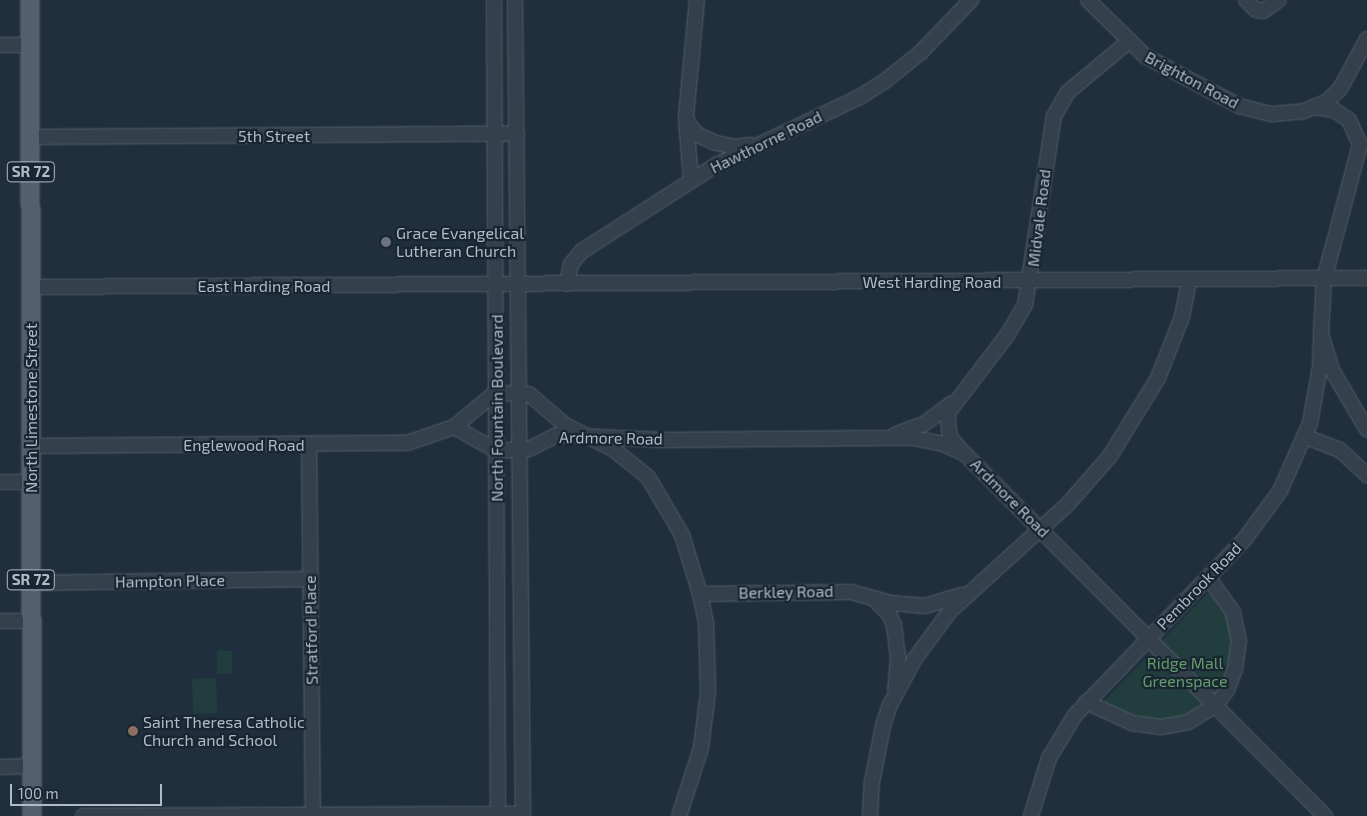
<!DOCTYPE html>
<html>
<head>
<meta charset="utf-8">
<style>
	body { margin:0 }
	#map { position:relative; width:1367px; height:816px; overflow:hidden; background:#202f3d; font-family:"Exo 2",sans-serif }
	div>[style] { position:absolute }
	.green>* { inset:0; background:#223d3e; transform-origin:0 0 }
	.roads { filter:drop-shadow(0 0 1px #525e6a) drop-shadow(0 0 1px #525e6a) }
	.minor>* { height:14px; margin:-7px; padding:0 7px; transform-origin:7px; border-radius:7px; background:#34414d }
	.major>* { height:18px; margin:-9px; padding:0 9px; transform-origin:9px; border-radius:9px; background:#52606d }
	.dots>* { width:14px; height:14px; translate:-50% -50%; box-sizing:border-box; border:2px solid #192631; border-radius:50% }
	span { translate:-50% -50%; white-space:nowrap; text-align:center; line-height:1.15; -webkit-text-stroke:4.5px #192631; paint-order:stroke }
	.shield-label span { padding:1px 4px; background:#192631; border:1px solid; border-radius:4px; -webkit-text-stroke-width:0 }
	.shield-label { font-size:15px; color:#afbbc9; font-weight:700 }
	.street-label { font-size:16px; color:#afbbc9 }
	.poi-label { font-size:16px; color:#afbbc9 }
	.left { translate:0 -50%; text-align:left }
	.park-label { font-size:16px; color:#649c6b }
	.scale { position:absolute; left:10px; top:784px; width:152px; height:22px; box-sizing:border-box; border:2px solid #afbbc9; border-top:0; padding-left:6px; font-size:15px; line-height:18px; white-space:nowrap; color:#afbbc9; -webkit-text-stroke:4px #192631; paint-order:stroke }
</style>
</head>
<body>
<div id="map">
	<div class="green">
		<i style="clip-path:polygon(1210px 591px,1226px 609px,1235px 651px,1224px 686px,1205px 707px,1179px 718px,1153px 719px,1124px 712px,1104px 701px)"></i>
		<i style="left:217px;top:651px;width:15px;height:23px"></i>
		<i style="left:216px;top:678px;width:35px;height:24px;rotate:88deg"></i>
	</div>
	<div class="roads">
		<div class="minor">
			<i style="left:494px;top:0;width:816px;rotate:89.72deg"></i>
			<i style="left:515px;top:0;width:816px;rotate:89.44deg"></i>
			<i style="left:697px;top:0;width:118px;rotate:95.4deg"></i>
			<i style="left:686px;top:117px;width:9px;rotate:69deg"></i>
			<i style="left:689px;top:125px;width:13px;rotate:48deg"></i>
			<i style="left:698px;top:135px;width:20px;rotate:24deg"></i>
			<i style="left:716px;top:143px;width:19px;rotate:12deg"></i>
			<i style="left:735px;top:147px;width:15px;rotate:-8deg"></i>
			<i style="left:1088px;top:0;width:80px;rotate:44.5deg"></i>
			<i style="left:1145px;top:56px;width:106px;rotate:28deg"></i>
			<i style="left:1239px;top:106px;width:34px;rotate:14deg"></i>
			<i style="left:1272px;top:114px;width:32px;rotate:-5deg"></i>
			<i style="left:1304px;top:111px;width:24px;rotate:-22deg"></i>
			<i style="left:1326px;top:102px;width:19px;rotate:-43deg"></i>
			<i style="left:1340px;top:89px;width:57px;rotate:-61.6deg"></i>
			<i style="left:1246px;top:0;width:14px;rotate:45deg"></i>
			<i style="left:1256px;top:10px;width:7px;rotate:8deg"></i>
			<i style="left:1263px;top:11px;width:19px;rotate:-35deg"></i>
			<i style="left:0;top:45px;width:30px"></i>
			<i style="left:1315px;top:107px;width:19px;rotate:9deg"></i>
			<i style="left:1334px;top:110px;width:18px;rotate:34deg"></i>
			<i style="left:1349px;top:120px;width:27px;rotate:66deg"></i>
			<i style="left:1360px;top:145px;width:139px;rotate:105deg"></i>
			<i style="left:1324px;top:279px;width:55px;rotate:93.1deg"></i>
			<i style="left:1321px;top:334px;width:38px;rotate:73deg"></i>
			<i style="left:1332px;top:370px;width:69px;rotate:59.7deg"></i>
			<i style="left:686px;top:120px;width:60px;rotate:85.2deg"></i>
			<i style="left:31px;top:137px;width:486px;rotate:-0.4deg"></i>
			<i style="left:567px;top:284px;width:20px;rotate:-79deg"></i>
			<i style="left:571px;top:264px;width:17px;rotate:-50deg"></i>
			<i style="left:582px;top:251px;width:159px;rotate:-32.7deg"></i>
			<i style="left:716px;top:165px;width:157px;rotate:-25.3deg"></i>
			<i style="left:858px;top:98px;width:32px;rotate:-32deg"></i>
			<i style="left:885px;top:81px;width:45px;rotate:-38.7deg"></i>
			<i style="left:920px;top:53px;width:74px;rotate:-46.1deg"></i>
			<i style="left:31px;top:287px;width:1336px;rotate:-0.39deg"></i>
			<i style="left:454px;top:427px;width:49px;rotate:29.2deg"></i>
			<i style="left:497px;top:451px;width:32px;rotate:-4deg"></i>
			<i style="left:529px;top:449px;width:31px;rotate:-27deg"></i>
			<i style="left:557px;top:435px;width:105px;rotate:2.7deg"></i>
			<i style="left:662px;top:440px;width:251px;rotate:-0.5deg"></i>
			<i style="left:913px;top:438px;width:31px;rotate:11deg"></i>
			<i style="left:943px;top:444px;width:24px;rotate:24deg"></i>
			<i style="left:965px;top:454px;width:511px;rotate:45.16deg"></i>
			<i style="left:896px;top:434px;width:30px;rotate:-20deg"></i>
			<i style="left:924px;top:424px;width:34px;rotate:-37deg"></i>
			<i style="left:1306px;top:437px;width:36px;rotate:21deg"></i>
			<i style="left:1340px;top:450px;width:37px;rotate:43deg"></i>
			<i style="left:309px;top:444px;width:371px;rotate:89.4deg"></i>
			<i style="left:31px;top:446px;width:376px;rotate:-0.5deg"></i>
			<i style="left:407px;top:443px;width:50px;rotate:-18.8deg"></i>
			<i style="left:454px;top:427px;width:53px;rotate:-39.7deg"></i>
			<i style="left:495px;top:393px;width:34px;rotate:2deg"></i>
			<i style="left:529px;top:394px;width:48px;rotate:40.7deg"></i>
			<i style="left:565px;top:425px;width:54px;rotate:26.6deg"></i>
			<i style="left:613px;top:449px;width:45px;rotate:38.7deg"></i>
			<i style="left:648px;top:477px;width:67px;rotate:59.6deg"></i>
			<i style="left:682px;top:535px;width:62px;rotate:73deg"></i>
			<i style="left:700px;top:594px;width:30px;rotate:78deg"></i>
			<i style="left:706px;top:623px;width:69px;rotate:88.3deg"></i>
			<i style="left:708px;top:692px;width:56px;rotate:97.1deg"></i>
			<i style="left:701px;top:748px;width:71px;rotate:107.9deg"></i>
			<i style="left:962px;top:451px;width:18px;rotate:-131deg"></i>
			<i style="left:950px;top:437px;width:23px;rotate:-97deg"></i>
			<i style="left:947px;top:414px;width:101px;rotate:-52.7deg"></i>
			<i style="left:1008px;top:334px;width:34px;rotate:-60deg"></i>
			<i style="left:1025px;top:305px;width:191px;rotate:-81.3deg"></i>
			<i style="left:1054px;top:116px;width:28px;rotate:-60deg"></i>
			<i style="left:1068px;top:92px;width:78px;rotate:-39.8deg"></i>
			<i style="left:0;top:482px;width:31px"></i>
			<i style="left:31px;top:583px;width:279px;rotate:-0.8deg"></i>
			<i style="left:700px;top:594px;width:151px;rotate:-0.8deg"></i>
			<i style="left:851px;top:592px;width:41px;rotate:15.4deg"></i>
			<i style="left:891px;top:603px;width:34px;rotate:5deg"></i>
			<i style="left:925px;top:606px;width:38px;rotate:-17deg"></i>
			<i style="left:874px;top:599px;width:21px;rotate:45deg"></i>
			<i style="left:889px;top:614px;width:12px;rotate:66deg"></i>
			<i style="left:894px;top:625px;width:33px;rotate:83deg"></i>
			<i style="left:898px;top:658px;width:32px;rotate:95deg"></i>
			<i style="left:0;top:621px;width:31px"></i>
			<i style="left:1086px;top:702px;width:51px;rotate:24.5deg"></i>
			<i style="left:1132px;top:723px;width:29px;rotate:8deg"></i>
			<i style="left:1161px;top:727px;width:27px;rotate:-10deg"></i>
			<i style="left:1188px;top:722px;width:33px;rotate:-31deg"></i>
			<i style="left:1216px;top:705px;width:19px;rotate:-54deg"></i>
			<i style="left:1227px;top:690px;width:22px;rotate:-69deg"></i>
			<i style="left:1235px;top:669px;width:28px;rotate:-82deg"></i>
			<i style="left:1239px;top:641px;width:30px;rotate:-102deg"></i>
			<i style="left:1233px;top:612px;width:43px;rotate:-125.5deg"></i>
			<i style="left:0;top:767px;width:32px;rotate:-2deg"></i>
			<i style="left:83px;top:816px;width:440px;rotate:-0.3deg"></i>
			<i style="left:870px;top:816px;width:34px;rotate:-87deg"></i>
			<i style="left:872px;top:782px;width:57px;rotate:-78.9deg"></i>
			<i style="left:883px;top:726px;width:22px;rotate:-72deg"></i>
			<i style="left:890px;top:705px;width:51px;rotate:-61.9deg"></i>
			<i style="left:914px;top:660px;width:61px;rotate:-53.7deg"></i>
			<i style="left:950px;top:611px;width:158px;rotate:-42.2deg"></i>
			<i style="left:1067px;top:505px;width:65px;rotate:-48.7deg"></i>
			<i style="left:1110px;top:456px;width:92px;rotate:-58.4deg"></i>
			<i style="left:1158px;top:378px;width:66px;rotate:-68.5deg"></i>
			<i style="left:1182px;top:317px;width:38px;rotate:-79deg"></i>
			<i style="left:1031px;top:816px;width:61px;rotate:-72.8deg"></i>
			<i style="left:1049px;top:758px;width:50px;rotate:-58.8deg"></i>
			<i style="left:1075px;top:715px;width:243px;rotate:-46deg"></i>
			<i style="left:1244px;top:540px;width:61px;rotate:-53.7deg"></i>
			<i style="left:1280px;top:491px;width:74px;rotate:-66.2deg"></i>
			<i style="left:1310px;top:423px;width:57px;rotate:-79.9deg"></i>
			<i style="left:1320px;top:367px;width:33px;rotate:-88deg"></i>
		</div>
		<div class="major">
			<i style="left:30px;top:0;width:816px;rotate:89.86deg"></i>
		</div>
	</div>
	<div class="dots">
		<i style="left:386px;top:242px;background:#6b7280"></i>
		<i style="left:133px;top:731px;background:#8d6e63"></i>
	</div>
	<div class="shield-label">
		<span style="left:31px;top:172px">SR 72</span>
		<span style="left:31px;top:580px">SR 72</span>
	</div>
	<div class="street-label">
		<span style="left:1192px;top:80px;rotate:28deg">Brighton Road</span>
		<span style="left:274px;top:136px">5th Street</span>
		<span style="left:766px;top:142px;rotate:-26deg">Hawthorne Road</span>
		<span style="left:1039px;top:218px;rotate:-83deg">Midvale Road</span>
		<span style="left:932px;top:282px">West Harding Road</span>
		<span style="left:264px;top:286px">East Harding Road</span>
		<span style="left:31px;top:408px;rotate:-90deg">North Limestone Street</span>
		<span style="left:497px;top:408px;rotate:-90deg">North Fountain Boulevard</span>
		<span style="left:611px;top:438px;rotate:1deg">Ardmore Road</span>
		<span style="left:244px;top:445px">Englewood Road</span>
		<span style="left:1010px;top:498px;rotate:45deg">Ardmore Road</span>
		<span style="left:170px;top:581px;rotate:-1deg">Hampton Place</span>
		<span style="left:1199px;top:586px;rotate:-46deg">Pembrook Road</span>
		<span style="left:786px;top:592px;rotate:-1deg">Berkley Road</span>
		<span style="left:311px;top:630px;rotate:-91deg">Stratford Place</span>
	</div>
	<div class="poi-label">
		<span class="left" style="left:396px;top:242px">Grace Evangelical<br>Lutheran Church</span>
		<span class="left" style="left:143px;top:731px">Saint Theresa Catholic<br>Church and School</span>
	</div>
	<div class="park-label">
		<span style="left:1185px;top:672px">Ridge Mall<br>Greenspace</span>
	</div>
	<div class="scale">100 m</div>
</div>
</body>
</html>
